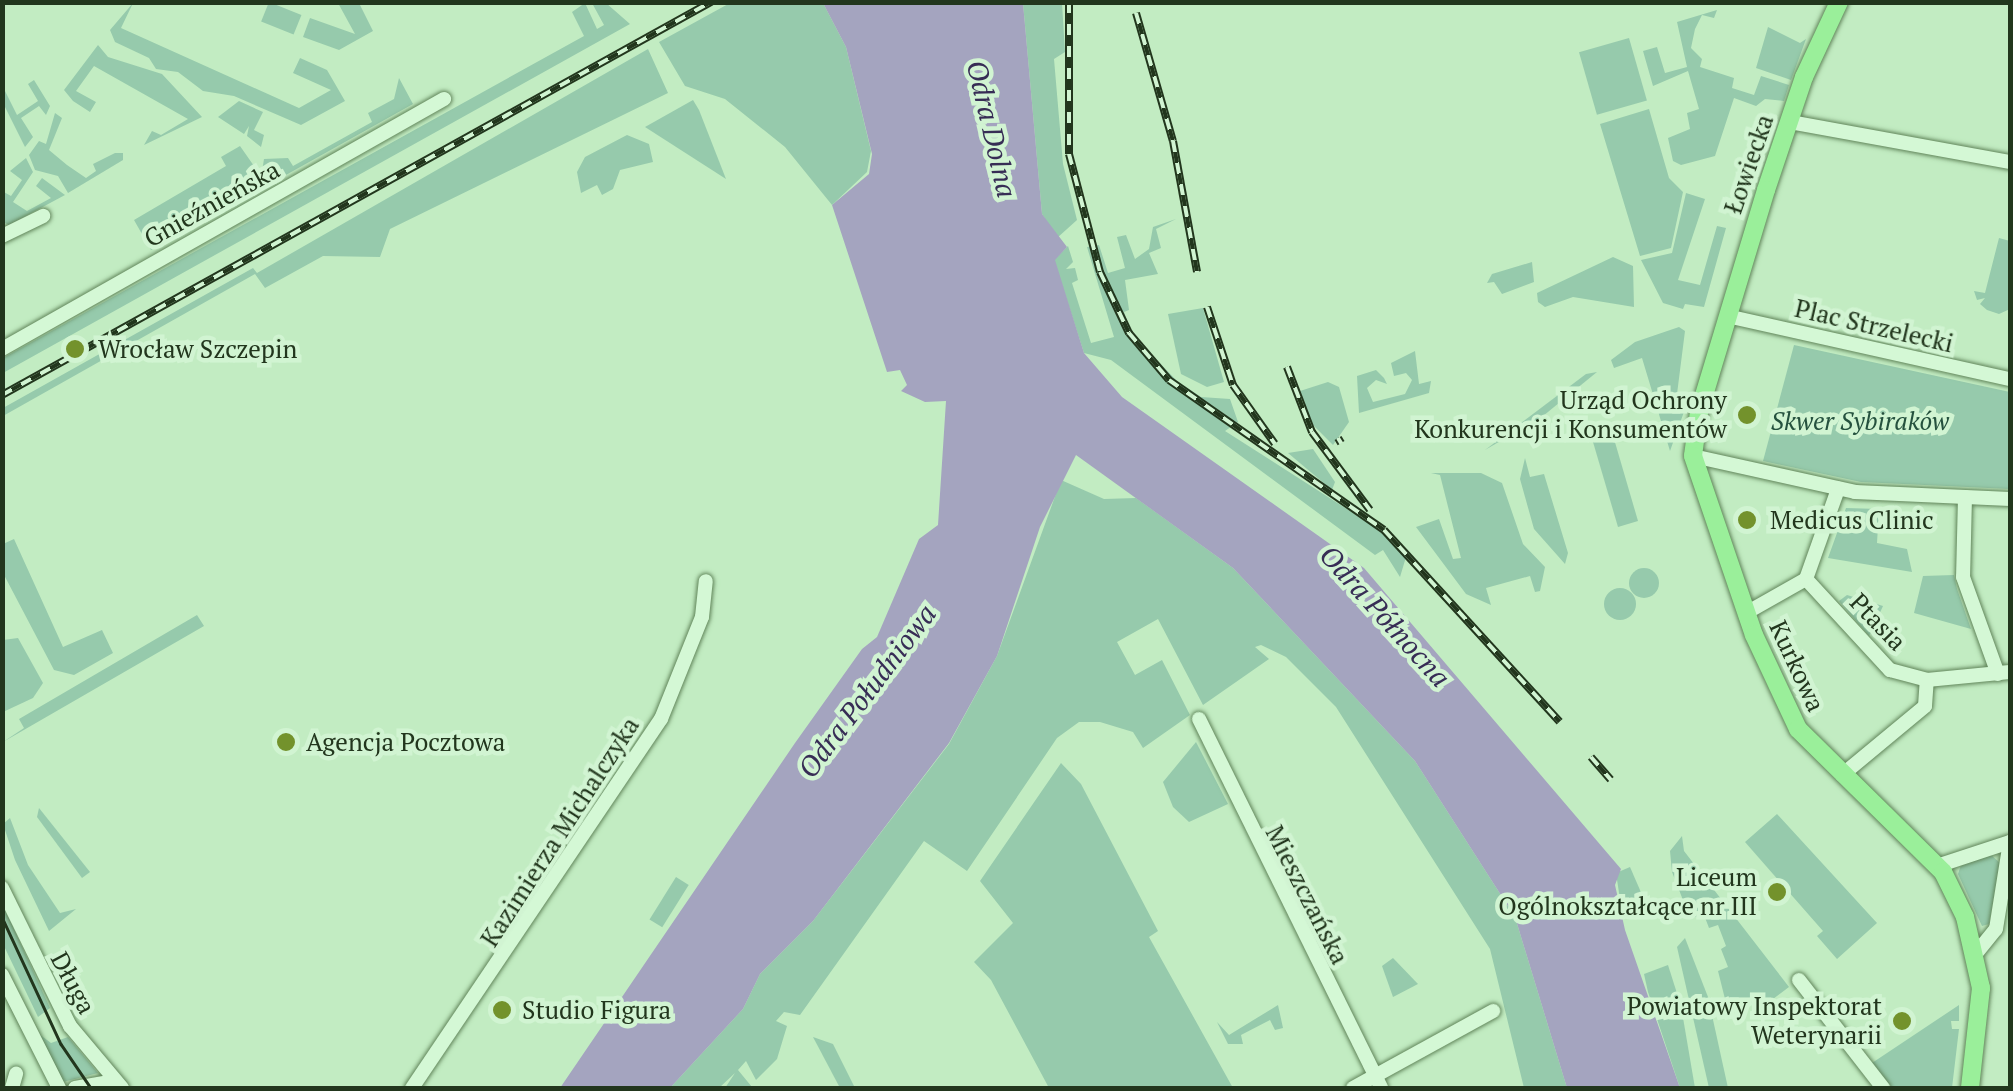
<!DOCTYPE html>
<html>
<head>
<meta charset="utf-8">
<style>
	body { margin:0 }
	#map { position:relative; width:2013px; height:1091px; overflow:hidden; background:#c2ecc2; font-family:"PT Serif",serif }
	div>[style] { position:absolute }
	.green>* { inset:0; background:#96caac; transform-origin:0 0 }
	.round { border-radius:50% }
	.water>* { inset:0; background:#a4a4bf }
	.roads { filter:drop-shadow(0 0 2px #61855a) drop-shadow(0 0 2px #61855a) }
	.minor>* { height:14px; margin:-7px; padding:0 7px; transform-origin:7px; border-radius:7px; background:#d4f8d5 }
	.major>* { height:18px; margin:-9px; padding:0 9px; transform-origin:9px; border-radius:9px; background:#9aef9a }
	.tram>* { height:2.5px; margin:-1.25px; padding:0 1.25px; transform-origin:1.25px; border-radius:1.25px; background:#22361d }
	.rail>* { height:8px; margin-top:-4px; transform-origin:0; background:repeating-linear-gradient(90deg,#d1f4d2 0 11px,#22361d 0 22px); box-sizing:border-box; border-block:2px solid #22361d }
	.dots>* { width:28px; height:28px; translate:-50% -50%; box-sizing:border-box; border:5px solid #d1f4d2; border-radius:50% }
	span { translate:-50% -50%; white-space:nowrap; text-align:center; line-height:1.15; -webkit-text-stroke:9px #d1f4d2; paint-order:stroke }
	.street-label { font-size:25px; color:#22361d }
	.poi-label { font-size:25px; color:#22361d }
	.left { translate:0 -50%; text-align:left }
	.right { translate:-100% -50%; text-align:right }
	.park-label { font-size:25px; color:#25513e; font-style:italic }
	.water-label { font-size:28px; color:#372d55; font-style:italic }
	.frame { position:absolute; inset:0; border:5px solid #22361d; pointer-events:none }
</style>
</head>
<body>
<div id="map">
	<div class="green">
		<i style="left:269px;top:2px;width:35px;height:21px;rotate:22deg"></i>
		<i style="clip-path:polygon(133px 3px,121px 28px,299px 108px,331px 90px,293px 73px,300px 58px,327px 70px,345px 101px,301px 125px,234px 96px,203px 91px,178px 72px,156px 69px,149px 58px,115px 42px,110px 30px)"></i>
		<i style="clip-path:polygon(338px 3px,359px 3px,373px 31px,339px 50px,303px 37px,310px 18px,355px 34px)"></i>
		<i style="clip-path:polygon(585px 3px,597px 29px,604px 25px,592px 3px,606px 3px,630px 24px,3px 373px,3px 358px,584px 36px,572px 12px)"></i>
		<i style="clip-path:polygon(730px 3px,823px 3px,846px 47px,871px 151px,867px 172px,832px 205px,785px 147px,725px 99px,685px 86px,659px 42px)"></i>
		<i style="clip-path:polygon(1023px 3px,1062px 3px,1065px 52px,1054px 59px,1063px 164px,1077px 220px,1057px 238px,1042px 214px)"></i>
		<i style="clip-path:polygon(1717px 10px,1714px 18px,1702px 15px,1695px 29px,1691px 48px,1702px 59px,1700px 67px,1734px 78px,1732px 88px,1754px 95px,1761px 76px,1789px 85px,1784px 101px,1765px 99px,1756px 106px,1734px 98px,1715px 156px,1681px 165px,1673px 161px,1668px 138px,1690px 129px,1687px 113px,1699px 109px,1688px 71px,1653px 86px,1643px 51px,1657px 47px,1665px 73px,1687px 67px,1677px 22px)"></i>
		<i style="clip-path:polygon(1768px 27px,1800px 43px,1806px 39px,1791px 80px,1756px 68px)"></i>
		<i style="left:1629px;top:38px;width:65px;height:52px;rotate:74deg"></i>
		<i style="clip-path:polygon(98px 45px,108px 57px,162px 74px,202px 117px,144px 145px,152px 131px,161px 135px,188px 119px,94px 66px,76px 91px,96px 102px,90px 112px,73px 101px,64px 90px)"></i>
		<i style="clip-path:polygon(648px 49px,668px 93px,390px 229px,380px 257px,323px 256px,265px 288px,255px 274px,3px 416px,3px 408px,253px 268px,257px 273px)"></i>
		<i style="clip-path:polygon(399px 78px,413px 104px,259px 190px,264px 159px,288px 158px,293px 166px,372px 122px,368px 113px,394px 99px)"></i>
		<i style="clip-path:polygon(34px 80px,50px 106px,46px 115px,39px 106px,21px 118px,33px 137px,25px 147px,3px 103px,3px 87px,17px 115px,38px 101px,28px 84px)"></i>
		<i style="clip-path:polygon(693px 100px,699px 110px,726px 179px,645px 127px)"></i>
		<i style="clip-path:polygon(239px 101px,263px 112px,254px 130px,264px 135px,261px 147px,247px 136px,249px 126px,244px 134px,218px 117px)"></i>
		<i style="clip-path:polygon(1649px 109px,1669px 178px,1683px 192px,1671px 248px,1640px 256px,1600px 124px)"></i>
		<i style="clip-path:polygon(55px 113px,62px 118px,49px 150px,67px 165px,86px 178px,96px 171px,93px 164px,115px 153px,123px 153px,123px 160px,68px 193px,58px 176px,35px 170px,29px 155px,39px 141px,46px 144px)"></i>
		<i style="clip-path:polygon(627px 135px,649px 144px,653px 162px,620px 170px,613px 189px,602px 195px,597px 185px,581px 193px,577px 172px,585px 157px)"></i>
		<i style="clip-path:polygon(240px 146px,254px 166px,253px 193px,151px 250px,134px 220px,226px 166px,221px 157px)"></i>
		<i style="clip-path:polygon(26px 158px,33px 172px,13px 202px,27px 211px,51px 198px,36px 186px,42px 178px,65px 195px,9px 225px,3px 222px,2px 191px,11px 196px,22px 180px,10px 171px)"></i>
		<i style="clip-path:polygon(1686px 193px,1705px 199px,1678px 280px,1700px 285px,1717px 226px,1726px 228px,1704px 307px,1685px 304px,1683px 309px,1663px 303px,1641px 260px,1672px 253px)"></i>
		<i style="clip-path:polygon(1176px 219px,1156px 229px,1161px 248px,1149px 253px,1158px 274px,1125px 280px,1129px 310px,1124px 312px,1132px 334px,1177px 381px,1201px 397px,1230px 399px,1238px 422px,1225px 431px,1378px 529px,1406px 557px,1400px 577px,1383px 550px,1375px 555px,1111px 360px,1084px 353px,1054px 260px,1068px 246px,1073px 262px,1066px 269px,1075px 268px,1078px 280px,1072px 283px,1091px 343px,1114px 337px,1087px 247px,1099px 245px,1108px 273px,1125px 268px,1117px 237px,1126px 235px,1135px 259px,1149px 249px,1153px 227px)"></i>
		<i style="clip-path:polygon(1999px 238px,2010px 241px,2010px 309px,1999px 314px,1987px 310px,1980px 304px,1985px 298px,1977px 300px,1974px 291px,1985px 293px)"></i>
		<i style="clip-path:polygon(1613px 257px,1633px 266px,1634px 307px,1573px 297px,1545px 307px,1538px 302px,1537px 293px)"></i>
		<i style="clip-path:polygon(1532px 262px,1534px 282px,1502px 294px,1494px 282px,1487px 283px,1492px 274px)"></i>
		<i style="clip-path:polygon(1203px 308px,1224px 382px,1207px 387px,1181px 374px,1168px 314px)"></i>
		<i style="clip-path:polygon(1679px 327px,1685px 331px,1677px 394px,1690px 395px,1670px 451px,1642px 358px,1614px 368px,1611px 360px,1635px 342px)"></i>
		<i style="clip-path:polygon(1794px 345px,2010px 392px,2010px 489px,1861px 482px,1763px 461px)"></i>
		<i style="clip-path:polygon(1415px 351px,1419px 384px,1431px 381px,1429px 393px,1359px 413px,1357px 376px,1376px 370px,1384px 378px,1387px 384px,1376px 380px,1367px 388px,1373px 402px,1405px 394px,1412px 380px,1406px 373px,1394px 376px,1391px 363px)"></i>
		<i style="clip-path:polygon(1597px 372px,1543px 416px,1485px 450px,1586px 374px)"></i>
		<i style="clip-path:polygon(1328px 382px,1339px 387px,1349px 422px,1333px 445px,1309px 421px,1300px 391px)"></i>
		<i style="clip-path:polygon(1601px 423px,1612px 432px,1638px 521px,1618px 527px,1588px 425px)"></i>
		<i style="clip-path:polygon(1313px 449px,1335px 482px,1332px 490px,1288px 453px)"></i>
		<i style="clip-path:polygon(1525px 458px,1530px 477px,1544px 474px,1568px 553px,1565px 564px,1534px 529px,1520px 479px)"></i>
		<i style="clip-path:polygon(1431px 473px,1481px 473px,1502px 483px,1523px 544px,1545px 567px,1540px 591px,1535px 592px,1530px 576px,1486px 588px,1491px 605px,1466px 594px,1416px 527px,1439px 519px,1453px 559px,1461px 558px,1440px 475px)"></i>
		<i style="clip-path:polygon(1061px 480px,1104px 499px,1136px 498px,1233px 568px,1415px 761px,1515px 917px,1567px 1088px,1524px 1088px,1490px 949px,1336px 707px,1286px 657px,1261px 645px,1255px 647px,1269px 659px,1203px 705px,1158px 619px,1117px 642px,1135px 675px,1162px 660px,1190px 715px,1143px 748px,1133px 732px,1100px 722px,1079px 722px,1057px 738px,967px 871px,924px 841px,800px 1015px,784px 1012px,776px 1021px,787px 1026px,777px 1059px,756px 1080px,746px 1061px,738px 1070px,752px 1087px,725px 1088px,735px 1073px,719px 1088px,670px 1088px,743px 1009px,760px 974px,813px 921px,949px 744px,997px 656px)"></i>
		<i style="clip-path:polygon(1846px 508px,1879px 509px,1877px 543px,1907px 549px,1912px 572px,1828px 558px)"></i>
		<i style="clip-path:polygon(14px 539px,63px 647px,102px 630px,113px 653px,74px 675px,54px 670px,3px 573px,3px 544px)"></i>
		<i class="round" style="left:1629px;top:568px;width:30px;height:30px"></i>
		<i style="clip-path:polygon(1954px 575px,1957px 589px,1971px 629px,1914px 613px,1923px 576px)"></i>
		<i class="round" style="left:1604px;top:588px;width:32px;height:32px"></i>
		<i style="clip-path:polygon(1847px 595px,1883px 606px,1869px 636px,1839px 601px)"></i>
		<i style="clip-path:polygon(197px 615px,204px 626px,3px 742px,24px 728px,19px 719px)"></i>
		<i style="clip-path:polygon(18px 638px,43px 683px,33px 698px,3px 712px,3px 640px)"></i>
		<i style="clip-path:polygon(1196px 742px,1228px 804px,1189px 822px,1173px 807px,1163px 782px)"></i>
		<i style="clip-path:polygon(1061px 763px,1081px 784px,1158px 931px,1149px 937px,1233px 1088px,1049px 1088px,991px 980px,974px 962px,1013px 923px,980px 881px)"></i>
		<i style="clip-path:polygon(39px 808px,90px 872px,82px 878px,37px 817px)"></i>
		<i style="clip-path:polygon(1777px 814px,1877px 923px,1837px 959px,1817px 936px,1823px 931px,1745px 842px)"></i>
		<i style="clip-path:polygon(10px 818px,28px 865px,60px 913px,76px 909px,49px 931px,15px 860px,3px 824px)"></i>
		<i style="clip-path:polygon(1682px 836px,1684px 851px,1789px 987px,1773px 999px,1727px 1007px,1718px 971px,1728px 967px,1721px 949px,1726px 946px,1718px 925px,1709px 928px,1704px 915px,1690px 918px,1672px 872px,1670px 851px)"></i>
		<i style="clip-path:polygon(1990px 854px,2000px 863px,1989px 924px,1982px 926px,1958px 874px,1961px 865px)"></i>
		<i style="clip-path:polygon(1630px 867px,1643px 897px,1621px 906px,1616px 873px)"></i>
		<i style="left:676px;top:877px;width:15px;height:50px;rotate:32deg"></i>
		<i style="clip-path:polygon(3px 905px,50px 1008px,38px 1017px,3px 944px)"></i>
		<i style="clip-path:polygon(1685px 938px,1708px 997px,1728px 1088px,1709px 1088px,1677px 947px)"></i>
		<i style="clip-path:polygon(1393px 958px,1418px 984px,1393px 997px,1382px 966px)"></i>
		<i style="clip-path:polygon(1668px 965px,1681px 1006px,1695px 1088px,1680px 1088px,1648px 992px,1644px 974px)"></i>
		<i style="clip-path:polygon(1278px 1005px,1283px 1028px,1275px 1030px,1270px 1020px,1241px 1035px,1243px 1044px,1228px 1044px,1217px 1022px,1229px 1035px)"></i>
		<i style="clip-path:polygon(1959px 1005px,1959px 1021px,1951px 1021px,1952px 1029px,1959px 1029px,1952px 1088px,1892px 1088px,1872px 1063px)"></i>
		<i style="clip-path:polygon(35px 1031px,51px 1043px,68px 1037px,98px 1073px,63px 1082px)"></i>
		<i style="clip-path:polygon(813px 1037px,833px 1044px,855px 1088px,840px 1088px)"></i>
	</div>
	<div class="water">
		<i style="clip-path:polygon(823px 3px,1023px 3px,1042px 214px,1067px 247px,1055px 260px,1084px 353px,1122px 397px,1364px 568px,1621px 869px,1615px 885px,1625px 930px,1680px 1088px,1567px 1088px,1515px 917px,1415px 761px,1233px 568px,1076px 455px,1040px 527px,997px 656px,949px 743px,813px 921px,760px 974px,743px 1009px,670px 1088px,560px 1088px,795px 743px,862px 649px,877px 637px,919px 539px,938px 525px,946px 401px,925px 402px,901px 391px,907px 385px,900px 370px,887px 372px,832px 205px,869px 174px,872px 154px,846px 47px)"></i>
	</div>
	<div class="roads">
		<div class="minor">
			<i style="left:1790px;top:122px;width:224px;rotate:10.3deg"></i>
			<i style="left:2px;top:236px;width:46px;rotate:-26deg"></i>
			<i style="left:1727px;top:316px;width:290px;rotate:12.6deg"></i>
			<i style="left:2px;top:349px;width:508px;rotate:-29.49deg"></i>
			<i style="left:1693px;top:456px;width:166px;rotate:12.5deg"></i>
			<i style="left:1855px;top:492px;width:155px;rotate:2.6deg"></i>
			<i style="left:1965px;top:497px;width:80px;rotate:91.4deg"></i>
			<i style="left:1963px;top:577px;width:103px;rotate:70.2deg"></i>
			<i style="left:1806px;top:579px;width:124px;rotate:47.3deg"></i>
			<i style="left:1890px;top:670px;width:38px;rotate:15deg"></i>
			<i style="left:1927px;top:680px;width:83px;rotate:-5.5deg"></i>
			<i style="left:1746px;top:613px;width:69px;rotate:-29.5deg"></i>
			<i style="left:1806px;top:579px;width:96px;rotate:-70.4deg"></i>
			<i style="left:1199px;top:719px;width:411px;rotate:63.7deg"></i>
			<i style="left:1842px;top:775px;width:108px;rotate:-39.7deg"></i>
			<i style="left:1925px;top:706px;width:26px;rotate:-86deg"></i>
			<i style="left:1937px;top:866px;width:77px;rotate:-18.2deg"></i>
			<i style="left:2px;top:888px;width:154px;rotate:63.8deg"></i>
			<i style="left:70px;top:1026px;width:81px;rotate:50deg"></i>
			<i style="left:1978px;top:951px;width:28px;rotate:-51deg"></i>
			<i style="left:1996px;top:929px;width:88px;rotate:-80.9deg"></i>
			<i style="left:2px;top:975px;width:127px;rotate:63.2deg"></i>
			<i style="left:1799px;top:980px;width:137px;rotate:52.1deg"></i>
			<i style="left:12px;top:1088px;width:15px;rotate:-74deg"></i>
			<i style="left:75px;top:1088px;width:41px;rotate:-9.9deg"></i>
			<i style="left:412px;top:1088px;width:445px;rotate:-56deg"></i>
			<i style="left:661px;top:719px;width:110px;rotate:-68.1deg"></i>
			<i style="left:702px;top:617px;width:36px;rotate:-84deg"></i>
			<i style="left:1353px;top:1088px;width:160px;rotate:-28.8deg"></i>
		</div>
		<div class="major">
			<i style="left:1839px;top:2px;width:83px;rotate:115deg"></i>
			<i style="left:1804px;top:77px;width:119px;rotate:108.6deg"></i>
			<i style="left:1766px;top:190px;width:232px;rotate:106.8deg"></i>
			<i style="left:1699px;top:412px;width:44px;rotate:97.8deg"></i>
			<i style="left:1693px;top:456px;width:189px;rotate:71.2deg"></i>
			<i style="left:1754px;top:635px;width:104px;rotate:64.9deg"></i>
			<i style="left:1798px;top:729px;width:204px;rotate:44.6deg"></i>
			<i style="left:1943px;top:872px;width:50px;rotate:63.9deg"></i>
			<i style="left:1965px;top:917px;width:73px;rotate:77.3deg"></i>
			<i style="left:1981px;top:988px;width:101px;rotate:96.3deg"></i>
		</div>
	</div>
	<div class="tram">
		<i style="left:2px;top:917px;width:140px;rotate:65.1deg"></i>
		<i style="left:61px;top:1044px;width:53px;rotate:55.7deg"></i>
	</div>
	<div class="rail">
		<i style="left:1069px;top:2px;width:152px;rotate:90deg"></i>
		<i style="left:1069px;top:154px;width:122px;rotate:75.3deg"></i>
		<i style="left:1100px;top:272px;width:68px;rotate:64.6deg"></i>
		<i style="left:1129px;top:333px;width:62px;rotate:49.6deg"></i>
		<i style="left:1169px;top:380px;width:262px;rotate:34.9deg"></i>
		<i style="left:1384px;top:530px;width:260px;rotate:47.5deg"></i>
		<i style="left:1136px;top:13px;width:133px;rotate:73.9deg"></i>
		<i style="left:1173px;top:141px;width:133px;rotate:79.6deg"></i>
		<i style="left:1207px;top:307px;width:82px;rotate:71.6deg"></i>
		<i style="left:1233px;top:385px;width:72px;rotate:54.6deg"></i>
		<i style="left:1287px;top:367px;width:70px;rotate:69deg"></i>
		<i style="left:1312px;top:432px;width:97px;rotate:53.4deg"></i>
		<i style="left:2px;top:395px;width:811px;rotate:-29deg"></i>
		<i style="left:1338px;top:438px;width:6px;rotate:59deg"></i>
		<i style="left:1591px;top:757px;width:30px;rotate:49deg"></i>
	</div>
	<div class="dots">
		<i style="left:75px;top:349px;background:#73922c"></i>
		<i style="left:1747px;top:415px;background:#73922c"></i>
		<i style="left:1747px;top:520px;background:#73922c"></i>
		<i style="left:286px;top:742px;background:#73922c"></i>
		<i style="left:1777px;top:892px;background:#73922c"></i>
		<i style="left:502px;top:1010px;background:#73922c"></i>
		<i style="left:1902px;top:1021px;background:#73922c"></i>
	</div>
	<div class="street-label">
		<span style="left:1749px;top:164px;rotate:-71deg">Łowiecka</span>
		<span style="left:212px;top:204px;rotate:-29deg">Gnieźnieńska</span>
		<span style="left:1874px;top:326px;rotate:13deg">Plac Strzelecki</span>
		<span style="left:1878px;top:622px;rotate:46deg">Ptasia</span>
		<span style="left:1797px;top:666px;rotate:65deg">Kurkowa</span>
		<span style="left:560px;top:832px;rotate:-57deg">Kazimierza Michalczyka</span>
		<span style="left:1307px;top:895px;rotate:63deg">Mieszczańska</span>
		<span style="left:73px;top:983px;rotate:62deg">Długa</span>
	</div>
	<div class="poi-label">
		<span class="left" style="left:98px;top:349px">Wrocław Szczepin</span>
		<span class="right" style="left:1727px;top:415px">Urząd Ochrony<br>Konkurencji i Konsumentów</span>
		<span class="left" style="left:1770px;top:520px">Medicus Clinic</span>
		<span class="left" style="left:306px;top:742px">Agencja Pocztowa</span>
		<span class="right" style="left:1757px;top:892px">Liceum<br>Ogólnokształcące nr III</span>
		<span class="right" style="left:1882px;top:1021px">Powiatowy Inspektorat<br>Weterynarii</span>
		<span class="left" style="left:522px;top:1010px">Studio Figura</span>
	</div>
	<div class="park-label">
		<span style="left:1860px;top:421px">Skwer Sybiraków</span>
	</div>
	<div class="water-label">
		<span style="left:992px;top:129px;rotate:77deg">Odra Dolna</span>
		<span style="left:1385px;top:616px;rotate:48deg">Odra Północna</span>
		<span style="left:867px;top:691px;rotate:-53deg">Odra Południowa</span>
	</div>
	<div class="frame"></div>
</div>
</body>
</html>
